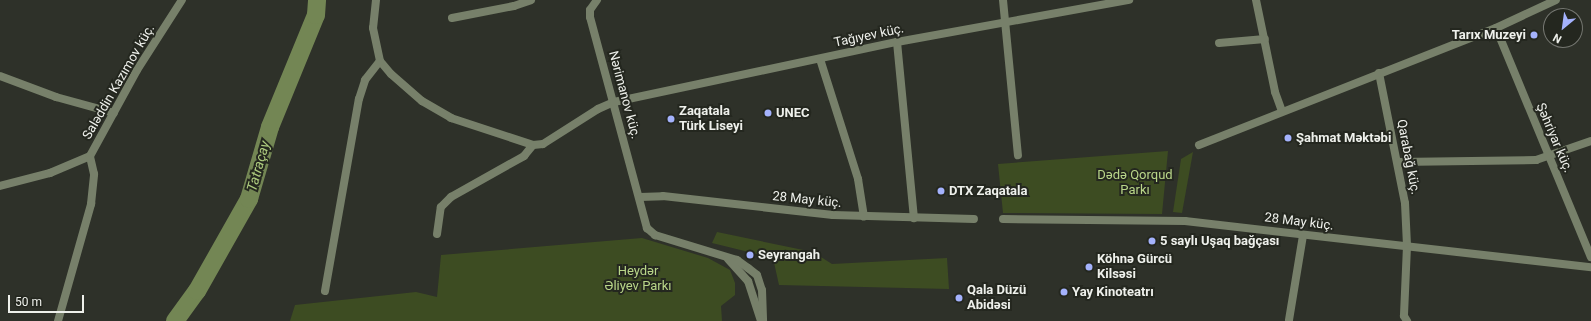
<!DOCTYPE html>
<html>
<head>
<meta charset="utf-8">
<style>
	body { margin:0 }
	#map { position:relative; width:1591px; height:321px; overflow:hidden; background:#2e3129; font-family:Roboto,sans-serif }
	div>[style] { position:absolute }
	.green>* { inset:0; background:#3d4c22 }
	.river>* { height:18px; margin:-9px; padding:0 9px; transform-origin:9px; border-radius:9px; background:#738654 }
	.minor>* { height:8px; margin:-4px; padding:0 4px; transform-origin:4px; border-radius:4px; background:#77806a }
	.tertiary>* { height:8px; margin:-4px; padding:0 4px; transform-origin:4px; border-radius:4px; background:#77806a }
	.dots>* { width:11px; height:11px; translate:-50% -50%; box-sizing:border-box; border:2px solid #24271f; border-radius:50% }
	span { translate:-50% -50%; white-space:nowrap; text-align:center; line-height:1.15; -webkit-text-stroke:4px #24271f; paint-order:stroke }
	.poi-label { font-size:13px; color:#eef0eb; font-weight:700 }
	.right { translate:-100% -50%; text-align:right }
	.left { translate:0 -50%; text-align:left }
	.street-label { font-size:13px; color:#eef0eb }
	.park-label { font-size:13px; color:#b9d689 }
	.water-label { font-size:14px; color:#aecc7f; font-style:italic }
	.north { position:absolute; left:1543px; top:8px; width:40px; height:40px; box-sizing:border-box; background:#24271f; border:1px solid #757771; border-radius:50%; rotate:209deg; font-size:11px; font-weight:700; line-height:16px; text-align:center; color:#eef0eb }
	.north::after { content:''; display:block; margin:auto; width:14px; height:18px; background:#a4b2fc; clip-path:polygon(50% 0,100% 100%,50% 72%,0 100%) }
	.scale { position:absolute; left:8px; top:295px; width:76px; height:18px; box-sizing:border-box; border:2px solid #eef0eb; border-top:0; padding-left:5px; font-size:12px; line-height:14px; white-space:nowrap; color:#eef0eb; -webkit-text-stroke:3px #24271f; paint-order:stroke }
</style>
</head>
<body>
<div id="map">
	<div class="green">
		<i style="clip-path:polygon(1168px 151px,1162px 214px,1003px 213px,998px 164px)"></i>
		<i style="clip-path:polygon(1193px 152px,1182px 213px,1173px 212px,1181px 159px)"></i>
		<i style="clip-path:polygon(717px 232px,813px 252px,832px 264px,947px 258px,949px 289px,779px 285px,773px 258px,712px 243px)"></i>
		<i style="clip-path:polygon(642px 238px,708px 258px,730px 270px,735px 283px,735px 295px,721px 306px,722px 321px,290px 321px,295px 305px,416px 292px,437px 297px,441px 255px)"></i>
	</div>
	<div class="river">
		<i style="left:175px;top:321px;width:37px;rotate:-54deg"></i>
		<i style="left:197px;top:291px;width:106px;rotate:-60.5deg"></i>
		<i style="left:249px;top:199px;width:75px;rotate:-73.7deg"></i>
		<i style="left:270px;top:127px;width:121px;rotate:-67.7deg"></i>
		<i style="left:316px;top:15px;width:15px;rotate:-86deg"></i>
	</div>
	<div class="minor">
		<i style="left:376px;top:0;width:28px;rotate:96deg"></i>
		<i style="left:373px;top:28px;width:34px;rotate:78deg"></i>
		<i style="left:380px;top:61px;width:17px;rotate:50deg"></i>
		<i style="left:391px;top:74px;width:41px;rotate:41.1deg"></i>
		<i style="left:422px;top:101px;width:34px;rotate:30deg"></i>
		<i style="left:451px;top:118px;width:86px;rotate:18.2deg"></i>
		<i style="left:533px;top:145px;width:10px;rotate:-6deg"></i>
		<i style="left:543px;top:144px;width:65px;rotate:-32.5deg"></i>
		<i style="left:598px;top:109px;width:17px;rotate:-24deg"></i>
		<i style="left:1003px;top:0;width:156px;rotate:84.5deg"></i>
		<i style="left:1256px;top:0;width:94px;rotate:78.3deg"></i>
		<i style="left:1275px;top:92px;width:20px;rotate:70deg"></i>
		<i style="left:452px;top:18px;width:63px;rotate:-11deg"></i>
		<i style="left:514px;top:6px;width:18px;rotate:-19deg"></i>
		<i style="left:1496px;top:28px;width:248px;rotate:67.5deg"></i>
		<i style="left:897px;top:42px;width:177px;rotate:84.5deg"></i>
		<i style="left:1219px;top:43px;width:46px;rotate:-5deg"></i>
		<i style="left:820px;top:59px;width:126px;rotate:72.4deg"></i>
		<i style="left:858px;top:179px;width:38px;rotate:81deg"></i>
		<i style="left:1379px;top:73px;width:133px;rotate:78.7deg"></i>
		<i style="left:1405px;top:203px;width:43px;rotate:87.3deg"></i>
		<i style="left:1407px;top:246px;width:70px;rotate:92.5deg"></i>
		<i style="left:1404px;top:316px;width:6px;rotate:59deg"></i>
		<i style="left:0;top:76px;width:60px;rotate:20.6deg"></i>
		<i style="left:56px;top:97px;width:60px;rotate:15.4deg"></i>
		<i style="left:1199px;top:145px;width:319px;rotate:-21.5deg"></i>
		<i style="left:1496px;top:28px;width:66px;rotate:-25deg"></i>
		<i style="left:1398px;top:162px;width:138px;rotate:-0.8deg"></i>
		<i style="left:1536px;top:160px;width:58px;rotate:-19.1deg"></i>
		<i style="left:0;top:186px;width:52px;rotate:-14.6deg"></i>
		<i style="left:50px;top:173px;width:43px;rotate:-23deg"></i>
		<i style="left:90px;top:156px;width:98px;rotate:-61.3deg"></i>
		<i style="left:137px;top:70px;width:83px;rotate:-57.3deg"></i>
		<i style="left:640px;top:197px;width:23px;rotate:-2deg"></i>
		<i style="left:663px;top:196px;width:171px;rotate:6.4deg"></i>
		<i style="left:833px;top:215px;width:141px;rotate:1.6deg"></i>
		<i style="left:1003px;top:219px;width:182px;rotate:0.6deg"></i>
		<i style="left:1185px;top:221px;width:409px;rotate:6.5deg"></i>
		<i style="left:437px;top:234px;width:27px;rotate:-82deg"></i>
		<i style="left:441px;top:207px;width:14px;rotate:-45deg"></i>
		<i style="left:451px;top:197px;width:84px;rotate:-29.3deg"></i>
		<i style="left:524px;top:156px;width:14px;rotate:-51deg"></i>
		<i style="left:325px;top:291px;width:195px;rotate:-80deg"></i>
		<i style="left:359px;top:99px;width:20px;rotate:-72deg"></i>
		<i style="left:365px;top:80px;width:24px;rotate:-52deg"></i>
		<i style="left:1289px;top:320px;width:86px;rotate:-80.6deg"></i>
		<i style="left:58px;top:321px;width:122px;rotate:-74.2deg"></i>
		<i style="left:91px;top:204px;width:30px;rotate:-84deg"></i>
		<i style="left:94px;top:174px;width:18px;rotate:-103deg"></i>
	</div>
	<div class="tertiary">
		<i style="left:597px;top:0;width:12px;rotate:125deg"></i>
		<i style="left:590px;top:10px;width:7px;rotate:90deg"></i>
		<i style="left:590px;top:17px;width:219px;rotate:74.9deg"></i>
		<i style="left:647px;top:228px;width:11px;rotate:41deg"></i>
		<i style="left:655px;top:235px;width:86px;rotate:17deg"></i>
		<i style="left:737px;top:260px;width:14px;rotate:36deg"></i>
		<i style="left:748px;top:268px;width:11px;rotate:38deg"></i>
		<i style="left:757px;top:275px;width:16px;rotate:72deg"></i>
		<i style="left:762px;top:290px;width:31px;rotate:88deg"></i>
		<i style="left:614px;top:102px;width:289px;rotate:-12deg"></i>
		<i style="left:897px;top:42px;width:236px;rotate:-10.3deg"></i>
		<i style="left:728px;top:259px;width:30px;rotate:48deg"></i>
		<i style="left:748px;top:281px;width:42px;rotate:72deg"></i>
	</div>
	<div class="dots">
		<i style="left:1534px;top:35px;background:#a4b2fc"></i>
		<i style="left:768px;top:113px;background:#a4b2fc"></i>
		<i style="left:671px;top:119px;background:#a4b2fc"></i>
		<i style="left:1288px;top:138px;background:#a4b2fc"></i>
		<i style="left:941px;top:191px;background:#a4b2fc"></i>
		<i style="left:1152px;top:241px;background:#a4b2fc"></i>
		<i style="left:750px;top:255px;background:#a4b2fc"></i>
		<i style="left:1089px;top:267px;background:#a4b2fc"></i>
		<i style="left:1064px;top:292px;background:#a4b2fc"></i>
		<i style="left:959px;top:298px;background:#a4b2fc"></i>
	</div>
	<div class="poi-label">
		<span class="right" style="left:1526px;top:35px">Tarıx Muzeyi</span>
		<span class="left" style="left:679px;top:119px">Zaqatala<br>Türk Liseyi</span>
		<span class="left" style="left:776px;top:113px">UNEC</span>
		<span class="left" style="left:1296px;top:138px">Şahmat Məktəbi</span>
		<span class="left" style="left:949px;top:191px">DTX Zaqatala</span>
		<span class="left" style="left:1160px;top:241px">5 saylı Uşaq bağçası</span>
		<span class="left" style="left:758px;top:255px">Seyrangah</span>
		<span class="left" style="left:1097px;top:267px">Köhnə Gürcü<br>Kilsəsi</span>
		<span class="left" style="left:967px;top:298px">Qala Düzü<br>Abidəsi</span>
		<span class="left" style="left:1072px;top:292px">Yay Kinoteatrı</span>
	</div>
	<div class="street-label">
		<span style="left:869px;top:36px;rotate:-12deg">Tağıyev küç.</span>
		<span style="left:119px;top:82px;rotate:-60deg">Saləddin Kazımov küç.</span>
		<span style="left:624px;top:95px;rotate:75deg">Nərimanov küç.</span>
		<span style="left:1554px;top:138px;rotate:67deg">Şəhriyar küç.</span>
		<span style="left:1408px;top:157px;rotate:79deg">Qarabağ küç.</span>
		<span style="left:807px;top:200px;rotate:6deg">28 May küç.</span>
		<span style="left:1299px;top:222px;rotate:7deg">28 May küç.</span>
	</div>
	<div class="park-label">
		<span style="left:1135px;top:183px">Dədə Qorqud<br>Parkı</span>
		<span style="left:638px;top:279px">Heydər<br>Əliyev Parkı</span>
	</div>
	<div class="water-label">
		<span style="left:258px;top:166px;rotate:-74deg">Tatraçay</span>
	</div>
	<div class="north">N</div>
	<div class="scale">50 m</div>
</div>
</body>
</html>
